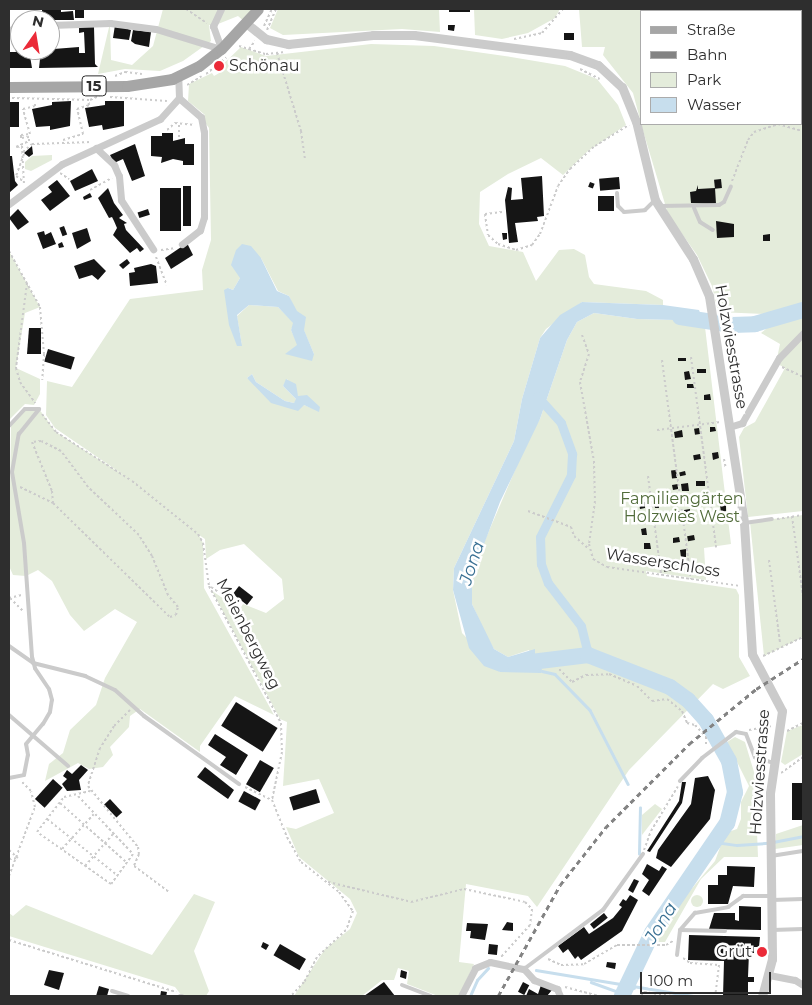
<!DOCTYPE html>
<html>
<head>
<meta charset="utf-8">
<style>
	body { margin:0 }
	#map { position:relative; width:812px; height:1005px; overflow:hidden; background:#fff; font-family:Montserrat,sans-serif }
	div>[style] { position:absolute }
	.green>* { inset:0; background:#e4ecdb }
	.round { border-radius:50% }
	.water>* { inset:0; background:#c7deed }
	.stream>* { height:2.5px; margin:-1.25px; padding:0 1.25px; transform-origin:1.25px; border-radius:1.25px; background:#c7deed }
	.canal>* { height:9px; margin:-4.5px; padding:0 4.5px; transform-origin:4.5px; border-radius:4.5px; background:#c7deed }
	.river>* { height:16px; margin:-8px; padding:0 8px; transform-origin:8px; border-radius:8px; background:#c7deed }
	.building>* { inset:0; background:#151515; transform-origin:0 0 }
	.path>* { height:2px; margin-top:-1px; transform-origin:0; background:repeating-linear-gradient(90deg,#cbcbcb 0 2.5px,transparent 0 5px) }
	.service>* { height:4px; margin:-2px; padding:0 2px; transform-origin:2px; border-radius:2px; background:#cbcbcb }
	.minor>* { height:7px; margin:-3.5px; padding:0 3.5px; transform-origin:3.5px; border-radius:3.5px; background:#cbcbcb }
	.tertiary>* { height:9px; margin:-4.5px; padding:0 4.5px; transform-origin:4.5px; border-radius:4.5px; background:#cbcbcb }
	.primary>* { height:11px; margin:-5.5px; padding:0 5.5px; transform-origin:5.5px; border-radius:5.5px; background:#a6a6a6 }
	.rail>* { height:2.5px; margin-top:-1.25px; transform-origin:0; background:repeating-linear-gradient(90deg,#838383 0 5px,transparent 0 9px) }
	.dots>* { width:14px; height:14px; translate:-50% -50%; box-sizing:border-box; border:2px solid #fff; border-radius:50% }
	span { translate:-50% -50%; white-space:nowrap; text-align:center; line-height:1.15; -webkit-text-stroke:5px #fff; paint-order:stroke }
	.shield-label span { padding:1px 4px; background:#fff; border:1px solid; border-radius:4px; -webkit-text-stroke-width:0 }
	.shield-label { font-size:15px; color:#2e2e2e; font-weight:700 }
	.poi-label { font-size:16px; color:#2e2e2e }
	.left { translate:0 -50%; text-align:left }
	.right { translate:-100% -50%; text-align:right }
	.street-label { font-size:16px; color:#2e2e2e }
	.park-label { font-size:16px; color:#516b3a }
	.water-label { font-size:18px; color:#397093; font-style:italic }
	.frame { position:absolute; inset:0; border:10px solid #2e2e2e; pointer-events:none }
	.legend { position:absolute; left:640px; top:10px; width:162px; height:115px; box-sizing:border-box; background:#fff; border:1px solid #ababab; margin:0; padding:6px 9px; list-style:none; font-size:15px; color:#2e2e2e }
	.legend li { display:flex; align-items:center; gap:10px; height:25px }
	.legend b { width:25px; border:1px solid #ababab }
	.north { position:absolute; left:10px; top:10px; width:50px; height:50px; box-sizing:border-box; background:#fff; border:1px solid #ababab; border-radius:50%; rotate:13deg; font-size:14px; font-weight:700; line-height:20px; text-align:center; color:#2e2e2e }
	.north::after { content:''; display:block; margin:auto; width:18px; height:22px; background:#eb2a38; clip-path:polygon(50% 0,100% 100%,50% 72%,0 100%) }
	.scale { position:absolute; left:640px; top:972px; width:131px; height:22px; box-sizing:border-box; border:2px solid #2e2e2e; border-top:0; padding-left:6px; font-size:15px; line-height:18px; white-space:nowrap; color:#2e2e2e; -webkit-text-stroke:4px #fff; paint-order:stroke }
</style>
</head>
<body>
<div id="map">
	<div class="green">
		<i style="clip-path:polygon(163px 9px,258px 9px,246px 23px,238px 16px,213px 26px,209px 25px,211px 41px,183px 61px,160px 71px,125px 69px,98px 74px,110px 23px,111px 60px,132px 65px,153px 46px)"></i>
		<i style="clip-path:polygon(278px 9px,439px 9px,440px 32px,402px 29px,283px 35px,270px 28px)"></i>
		<i style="clip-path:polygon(474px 9px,560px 9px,555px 18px,528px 33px,502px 39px,475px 35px)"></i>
		<i style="clip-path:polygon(579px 9px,803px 9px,803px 511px,748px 517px,739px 437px,744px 428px,755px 422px,785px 368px,776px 363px,780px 344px,761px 333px,783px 315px,718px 312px,712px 286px,697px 255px,668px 214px,641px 124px,801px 124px,801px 11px,641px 11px,641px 123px,633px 93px,603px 55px,605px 47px,582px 47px)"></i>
		<i style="clip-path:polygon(evenodd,371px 44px,434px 46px,511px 57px,565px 66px,597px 79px,618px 105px,626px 125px,588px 151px,563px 175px,541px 158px,508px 174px,480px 192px,479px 224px,489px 246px,523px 252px,536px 281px,559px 250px,574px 249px,585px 255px,589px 277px,594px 284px,646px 291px,663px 300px,663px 305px,582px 302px,546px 329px,540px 338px,522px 399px,514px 441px,454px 568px,453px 590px,462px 633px,500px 672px,533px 671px,539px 667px,529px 650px,508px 657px,494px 649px,486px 635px,472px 604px,472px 576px,477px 559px,530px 435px,540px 419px,567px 340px,577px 322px,594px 313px,637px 319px,674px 320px,705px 327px,731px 544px,704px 548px,706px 580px,646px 571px,647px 576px,736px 589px,739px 595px,739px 657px,750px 676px,723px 689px,713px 684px,629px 770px,537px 907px,528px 896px,466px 884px,459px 962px,474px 964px,459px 996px,438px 996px,407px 984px,409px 971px,398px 968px,394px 980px,382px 980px,362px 996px,294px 996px,325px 949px,350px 929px,357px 913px,350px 899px,299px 857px,286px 827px,296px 829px,334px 813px,319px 779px,283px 786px,287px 722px,280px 719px,212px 591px,240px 609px,243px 604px,266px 613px,284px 599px,282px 579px,244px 544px,220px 550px,206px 559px,205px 539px,199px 535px,203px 543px,204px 588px,274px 715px,235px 696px,200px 746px,200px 752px,140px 709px,130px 716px,129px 727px,110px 747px,113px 755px,103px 767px,89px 769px,78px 763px,45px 781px,49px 764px,63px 753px,70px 730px,96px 705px,105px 678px,137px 622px,115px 609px,84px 631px,70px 615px,52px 581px,38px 570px,26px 576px,13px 575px,9px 566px,11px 423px,25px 409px,39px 409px,56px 432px,125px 476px,55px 428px,46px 415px,47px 381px,72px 387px,130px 299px,203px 290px,202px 270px,211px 240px,209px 128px,201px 117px,205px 115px,188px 101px,189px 84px,212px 73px,214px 76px,221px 72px,219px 68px,241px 47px,266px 56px,371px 44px,261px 258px,278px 291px,289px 296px,314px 354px,286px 354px,298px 345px,291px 330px,294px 323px,278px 307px,249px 305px,237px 316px,242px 346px,228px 288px,233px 290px,240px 278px,261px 258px,371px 44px,252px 374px,256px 382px,285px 401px,294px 403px,297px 400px,283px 386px,287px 379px,298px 396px,319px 411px,304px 405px,289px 406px,247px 378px,252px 374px)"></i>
		<i style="clip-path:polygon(32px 156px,52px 155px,52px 160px,31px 171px,25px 169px,25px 162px)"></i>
		<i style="clip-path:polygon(9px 251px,40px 307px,25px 313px,16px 368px,40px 379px,40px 394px,34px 405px,25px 404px,9px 420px)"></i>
		<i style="clip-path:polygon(803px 515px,803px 637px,764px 656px,750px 522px)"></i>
		<i style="clip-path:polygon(803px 725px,803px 754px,785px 765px,781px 762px,787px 731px)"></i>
		<i style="clip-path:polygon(735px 737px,745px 742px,757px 782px,759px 815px,751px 817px,750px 825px,757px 832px,758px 857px,724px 857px,701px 879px,665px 942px,658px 942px,657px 937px,673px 911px,715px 861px,722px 842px,728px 832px,737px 829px,741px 819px,741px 802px,749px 786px,727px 742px)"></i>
		<i style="clip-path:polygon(655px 804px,662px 809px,642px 835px,642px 815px)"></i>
		<i style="clip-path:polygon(803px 825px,803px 845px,775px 849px,776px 834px)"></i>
		<i style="clip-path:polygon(194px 894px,215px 902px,194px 951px,209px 991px,206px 996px,182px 996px,175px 987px,9px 936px,9px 913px,13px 916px,26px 905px,152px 955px)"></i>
		<i class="round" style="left:691px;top:895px;width:12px;height:12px"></i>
	</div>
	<div class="water">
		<i style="clip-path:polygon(242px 244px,251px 246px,261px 258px,277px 291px,289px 296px,297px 311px,306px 317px,304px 330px,314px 354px,312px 361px,285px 354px,297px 345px,291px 330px,293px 323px,278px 307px,249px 305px,237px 315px,242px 346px,237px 346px,229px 325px,224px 290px,228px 288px,233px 290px,240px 278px,231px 265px,236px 250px)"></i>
		<i style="clip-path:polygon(582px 302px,663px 305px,699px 310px,705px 327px,674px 320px,637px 319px,594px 313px,577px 322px,567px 340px,540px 419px,500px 502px,472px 576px,472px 604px,494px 649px,508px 657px,535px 649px,535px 659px,542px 669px,541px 673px,500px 672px,484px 666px,469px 648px,453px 590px,454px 568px,514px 441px,522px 399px,540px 338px,560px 315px)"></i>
		<i style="clip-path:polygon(252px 374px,256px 382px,285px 401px,294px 403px,296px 399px,283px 386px,286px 379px,296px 384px,298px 396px,307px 395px,320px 407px,319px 412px,304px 405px,298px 411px,271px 403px,247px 378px)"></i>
	</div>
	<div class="stream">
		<i style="left:542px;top:671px;width:13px;rotate:13deg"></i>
		<i style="left:555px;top:674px;width:50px;rotate:45.8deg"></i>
		<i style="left:590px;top:710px;width:83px;rotate:62.8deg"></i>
		<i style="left:715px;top:842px;width:22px;rotate:8deg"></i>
		<i style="left:737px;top:845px;width:31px;rotate:-4deg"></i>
		<i style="left:773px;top:842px;width:31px;rotate:-11deg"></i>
		<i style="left:639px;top:854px;width:46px;rotate:-88.8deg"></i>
		<i style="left:536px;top:970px;width:159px;rotate:9.4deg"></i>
		<i style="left:591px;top:982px;width:35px;rotate:20deg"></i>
		<i style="left:625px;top:990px;width:9px;rotate:-13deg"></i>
		<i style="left:470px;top:996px;width:17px;rotate:-66deg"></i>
		<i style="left:477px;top:980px;width:16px;rotate:-47deg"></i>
	</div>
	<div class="canal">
		<i style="left:537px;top:396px;width:36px;rotate:48deg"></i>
		<i style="left:561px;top:423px;width:33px;rotate:70deg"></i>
		<i style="left:572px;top:454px;width:21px;rotate:93deg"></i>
		<i style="left:571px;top:475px;width:69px;rotate:116.6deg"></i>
		<i style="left:540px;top:537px;width:27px;rotate:88deg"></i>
		<i style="left:541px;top:564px;width:20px;rotate:70deg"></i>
		<i style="left:548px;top:583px;width:54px;rotate:52.5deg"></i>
		<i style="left:581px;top:626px;width:30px;rotate:76deg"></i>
	</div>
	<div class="river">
		<i style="left:680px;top:317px;width:53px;rotate:8.7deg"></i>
		<i style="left:732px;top:325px;width:23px;rotate:-2deg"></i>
		<i style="left:755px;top:324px;width:50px;rotate:-16.3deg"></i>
		<i style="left:515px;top:664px;width:74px;rotate:-7deg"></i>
		<i style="left:588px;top:655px;width:88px;rotate:21.3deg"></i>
		<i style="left:670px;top:687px;width:22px;rotate:36deg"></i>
		<i style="left:688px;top:700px;width:27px;rotate:48deg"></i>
		<i style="left:706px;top:720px;width:47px;rotate:60.7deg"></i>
		<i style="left:729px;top:761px;width:32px;rotate:79deg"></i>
		<i style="left:735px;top:792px;width:32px;rotate:104deg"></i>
		<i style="left:727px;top:823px;width:133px;rotate:124.3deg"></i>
		<i style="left:652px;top:933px;width:70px;rotate:115.5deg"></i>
	</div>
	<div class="building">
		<i style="clip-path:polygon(61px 9px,61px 12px,73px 11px,74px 20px,42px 20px,42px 10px)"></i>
		<i style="left:449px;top:9px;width:21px;height:3px"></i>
		<i style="left:84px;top:10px;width:8px;height:9px;rotate:90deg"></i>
		<i style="clip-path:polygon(115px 25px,131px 30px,129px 40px,113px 38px)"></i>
		<i style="clip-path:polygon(448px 25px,455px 25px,454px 31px,448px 30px)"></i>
		<i style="clip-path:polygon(79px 27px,94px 27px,95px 64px,98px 67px,39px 68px,41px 50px,79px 47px,79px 53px,85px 53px,84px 32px,79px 33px)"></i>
		<i style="clip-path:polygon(133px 30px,151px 32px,149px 47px,135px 44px,131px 41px)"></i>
		<i style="clip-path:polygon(12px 32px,20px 32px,20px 50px,29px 50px,32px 68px,9px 68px,9px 52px,16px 52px)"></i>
		<i style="left:564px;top:33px;width:10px;height:7px"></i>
		<i style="clip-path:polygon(71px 101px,70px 126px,50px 130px,50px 126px,36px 127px,32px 109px,52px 105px,52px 102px)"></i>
		<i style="clip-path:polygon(105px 101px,124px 101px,124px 126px,103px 130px,102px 125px,89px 127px,85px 108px,105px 105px)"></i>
		<i style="left:9px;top:102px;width:10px;height:25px"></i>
		<i style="clip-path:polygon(162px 133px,173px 133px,173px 141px,185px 138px,185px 144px,194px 144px,194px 165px,183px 165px,183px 161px,173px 159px,161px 163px,162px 157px,151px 156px,151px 136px,162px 136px)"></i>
		<i style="clip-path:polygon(135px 144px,145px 176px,132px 181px,123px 159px,114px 163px,110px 155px)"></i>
		<i style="clip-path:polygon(32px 146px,33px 154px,29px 157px,24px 153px)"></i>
		<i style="clip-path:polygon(9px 156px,12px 156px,15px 181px,18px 185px,9px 193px)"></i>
		<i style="clip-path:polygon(92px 169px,98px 181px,75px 191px,70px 181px)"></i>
		<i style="clip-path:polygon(542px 176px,544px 216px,537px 217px,538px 221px,515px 223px,518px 242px,509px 243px,505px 200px,508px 187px,512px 188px,511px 200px,523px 199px,521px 178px)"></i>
		<i style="left:619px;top:177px;width:12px;height:20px;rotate:85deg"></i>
		<i style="left:721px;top:179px;width:9px;height:7px;rotate:84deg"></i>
		<i style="clip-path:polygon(57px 180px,70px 196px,50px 211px,41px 200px,52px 192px,48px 187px)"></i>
		<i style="left:590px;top:182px;width:5px;height:5px;rotate:22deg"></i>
		<i style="clip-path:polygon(698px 185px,698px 189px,715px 188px,716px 204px,691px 203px,690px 192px,696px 191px)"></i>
		<i style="left:183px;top:186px;width:8px;height:40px"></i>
		<i style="clip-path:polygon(108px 188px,114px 203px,123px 215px,119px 218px,127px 223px,124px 224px,126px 230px,144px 249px,140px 252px,137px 248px,130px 253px,113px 235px,117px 228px,114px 221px,112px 217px,109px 218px,98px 198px)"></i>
		<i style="left:160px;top:188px;width:21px;height:43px"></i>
		<i style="clip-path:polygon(90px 193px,92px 197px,84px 200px,83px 197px)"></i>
		<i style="left:614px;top:196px;width:15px;height:16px;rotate:90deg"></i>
		<i style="clip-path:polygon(18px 209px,29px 222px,18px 230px,9px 218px)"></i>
		<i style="left:148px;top:209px;width:6px;height:11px;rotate:72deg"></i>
		<i style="clip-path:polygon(716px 221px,734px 224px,734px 237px,717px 238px)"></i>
		<i style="left:64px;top:226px;width:9px;height:5px;rotate:69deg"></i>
		<i style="clip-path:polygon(87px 228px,91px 241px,77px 249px,72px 233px)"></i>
		<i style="clip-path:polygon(44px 231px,45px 235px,51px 232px,56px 244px,43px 249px,37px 233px)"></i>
		<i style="clip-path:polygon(502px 233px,507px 233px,507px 239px,503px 240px)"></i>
		<i style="clip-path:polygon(770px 234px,770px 241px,763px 241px,763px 235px)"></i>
		<i style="clip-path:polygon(62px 242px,64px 247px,59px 248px,58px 244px)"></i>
		<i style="clip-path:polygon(187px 243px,193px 255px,171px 269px,165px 258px)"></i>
		<i style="clip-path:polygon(94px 259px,106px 271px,98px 280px,92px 275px,79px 279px,74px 266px)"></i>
		<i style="clip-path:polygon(127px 259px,130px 263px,123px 269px,119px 265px)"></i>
		<i style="clip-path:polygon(151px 264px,156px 266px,158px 283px,130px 286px,129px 273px,135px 272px,134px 268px)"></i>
		<i style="clip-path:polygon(29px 328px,41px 328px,41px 354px,27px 354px)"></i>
		<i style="left:48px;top:349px;width:28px;height:13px;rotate:17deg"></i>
		<i style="left:686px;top:358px;width:3px;height:8px;rotate:90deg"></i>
		<i style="left:706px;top:369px;width:4px;height:9px;rotate:90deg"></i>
		<i style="clip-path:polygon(689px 371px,691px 379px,685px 380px,684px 372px)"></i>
		<i style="clip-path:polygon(687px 384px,693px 384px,694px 388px,687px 388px)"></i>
		<i style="clip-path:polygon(710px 394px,711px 400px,704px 400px,704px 395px)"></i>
		<i style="clip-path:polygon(710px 427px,715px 427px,716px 431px,710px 432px)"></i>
		<i style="left:699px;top:428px;width:6px;height:5px;rotate:81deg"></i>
		<i style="clip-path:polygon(682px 430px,683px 437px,675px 438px,674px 432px)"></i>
		<i style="clip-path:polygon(718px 452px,719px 458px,713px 460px,712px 453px)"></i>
		<i style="left:700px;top:454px;width:5px;height:7px;rotate:79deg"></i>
		<i style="left:676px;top:470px;width:8px;height:5px;rotate:83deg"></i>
		<i style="left:685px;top:471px;width:4px;height:6px;rotate:76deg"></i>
		<i style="left:705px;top:481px;width:5px;height:9px;rotate:90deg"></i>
		<i style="clip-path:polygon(688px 483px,689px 491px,682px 491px,681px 484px)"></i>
		<i style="clip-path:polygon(678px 484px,678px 489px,673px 490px,672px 485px)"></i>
		<i style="left:705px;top:494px;width:4px;height:8px;rotate:90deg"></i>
		<i style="clip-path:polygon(683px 496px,690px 496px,690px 500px,683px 501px)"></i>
		<i style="clip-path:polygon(658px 500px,659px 508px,655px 508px,654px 501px)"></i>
		<i style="clip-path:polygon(645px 502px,645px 508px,640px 509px,639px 503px)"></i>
		<i style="clip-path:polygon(720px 505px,726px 505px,726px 511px,721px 512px)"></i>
		<i style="clip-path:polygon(690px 509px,690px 514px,684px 515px,684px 510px)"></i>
		<i style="clip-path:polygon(676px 511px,681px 511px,681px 516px,677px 517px)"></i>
		<i style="left:662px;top:513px;width:8px;height:7px;rotate:83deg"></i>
		<i style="clip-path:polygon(652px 514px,652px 521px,646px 521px,645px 515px)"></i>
		<i style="clip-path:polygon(646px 528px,647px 535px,642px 535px,641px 529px)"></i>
		<i style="left:694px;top:535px;width:5px;height:7px;rotate:79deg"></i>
		<i style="clip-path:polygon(679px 537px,680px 542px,673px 543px,673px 538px)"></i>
		<i style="clip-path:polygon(644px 543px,650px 543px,651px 549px,644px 549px)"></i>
		<i style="clip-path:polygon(686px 549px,686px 557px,681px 557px,680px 550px)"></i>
		<i style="left:673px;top:565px;width:5px;height:10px;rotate:79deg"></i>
		<i style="left:239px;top:586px;width:18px;height:10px;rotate:38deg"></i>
		<i style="left:236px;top:702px;width:49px;height:28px;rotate:32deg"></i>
		<i style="clip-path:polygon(215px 734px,248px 755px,236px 775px,220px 765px,226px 757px,208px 745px)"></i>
		<i style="left:260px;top:760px;width:16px;height:28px;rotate:30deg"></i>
		<i style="clip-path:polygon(81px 765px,88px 770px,79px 780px,81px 790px,67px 791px,62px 784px,67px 779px,63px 776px,67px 770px,72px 774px)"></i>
		<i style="clip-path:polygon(205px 767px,234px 790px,228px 799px,197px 777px)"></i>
		<i style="clip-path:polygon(708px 776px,715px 790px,710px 819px,671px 867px,656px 858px,658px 850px,691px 804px,695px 778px)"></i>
		<i style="left:53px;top:779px;width:13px;height:27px;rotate:42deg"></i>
		<i style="clip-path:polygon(682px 782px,686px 782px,682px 803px,650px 852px,647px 851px,679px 801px)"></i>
		<i style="left:792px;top:783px;width:11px;height:37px"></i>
		<i style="left:316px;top:789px;width:14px;height:28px;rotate:73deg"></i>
		<i style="left:244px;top:791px;width:19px;height:12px;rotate:28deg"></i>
		<i style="left:110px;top:799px;width:18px;height:8px;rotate:47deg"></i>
		<i style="left:753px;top:819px;width:7px;height:8px"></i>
		<i style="clip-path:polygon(647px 864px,659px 871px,662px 866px,667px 869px,649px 896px,642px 891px,649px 880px,642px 874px)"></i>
		<i style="clip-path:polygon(727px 866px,755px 867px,754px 887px,733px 886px,728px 904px,708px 904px,708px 885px,718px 885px,718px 875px,727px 875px)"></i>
		<i style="clip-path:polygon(634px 879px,639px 881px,633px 893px,628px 890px)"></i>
		<i style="clip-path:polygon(630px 895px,638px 900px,622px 931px,581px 960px,578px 956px,575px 959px,568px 949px,563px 953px,558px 946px,584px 927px,589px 934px,613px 918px,622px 907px,619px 905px,623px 899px,626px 901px)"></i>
		<i style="clip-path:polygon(739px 906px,761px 907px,761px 930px,709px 929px,714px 913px,735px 913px,735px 920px,739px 921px)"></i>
		<i style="left:604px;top:913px;width:6px;height:18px;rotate:51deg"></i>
		<i style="clip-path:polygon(507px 922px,513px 923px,513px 931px,502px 930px)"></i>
		<i style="clip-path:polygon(467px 923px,488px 924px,485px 940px,470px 938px,471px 931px,466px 931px)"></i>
		<i style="clip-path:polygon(689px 935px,760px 937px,759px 947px,754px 947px,754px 953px,749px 953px,748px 977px,754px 977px,754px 982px,748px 982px,748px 996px,723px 996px,724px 961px,688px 960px)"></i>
		<i style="clip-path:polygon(263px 942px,269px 945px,266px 950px,261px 947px)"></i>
		<i style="left:280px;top:944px;width:30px;height:13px;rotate:30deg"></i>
		<i style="left:489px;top:944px;width:9px;height:10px;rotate:6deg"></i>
		<i style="clip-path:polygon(607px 962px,616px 963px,615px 969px,606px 967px)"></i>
		<i style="clip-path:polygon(49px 970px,64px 973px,59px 990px,44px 985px)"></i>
		<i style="clip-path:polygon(401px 970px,407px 972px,406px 979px,400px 977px)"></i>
		<i style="clip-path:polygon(384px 982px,395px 996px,364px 996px)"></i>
		<i style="left:523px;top:982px;width:7px;height:11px;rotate:27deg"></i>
		<i style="clip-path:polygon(541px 985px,552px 990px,547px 996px,526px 996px,529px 989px,538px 994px)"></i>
		<i style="clip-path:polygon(99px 986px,109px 989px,107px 996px,96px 996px)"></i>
		<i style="left:161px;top:991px;width:6px;height:4px;rotate:9deg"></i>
	</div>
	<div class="path">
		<i style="left:186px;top:9px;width:25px;rotate:34deg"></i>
		<i style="left:264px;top:26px;width:19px;rotate:-65deg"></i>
		<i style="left:267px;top:30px;width:23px;rotate:-67deg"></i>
		<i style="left:514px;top:39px;width:29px;rotate:-12deg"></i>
		<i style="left:542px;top:33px;width:32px;rotate:-49deg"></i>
		<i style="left:239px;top:46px;width:28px;rotate:17deg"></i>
		<i style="left:266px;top:54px;width:19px;rotate:-6deg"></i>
		<i style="left:249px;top:49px;width:10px;rotate:-53deg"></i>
		<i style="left:277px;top:53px;width:82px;rotate:72.9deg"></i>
		<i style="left:301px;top:131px;width:28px;rotate:82deg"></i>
		<i style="left:580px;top:69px;width:22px;rotate:27deg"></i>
		<i style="left:206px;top:74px;width:26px;rotate:-39deg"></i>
		<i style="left:115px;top:76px;width:11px;rotate:-22deg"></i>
		<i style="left:125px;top:72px;width:17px;rotate:7deg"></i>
		<i style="left:187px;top:85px;width:17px;rotate:-31deg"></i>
		<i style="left:110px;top:97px;width:57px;rotate:4deg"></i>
		<i style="left:12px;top:98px;width:78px;rotate:1.5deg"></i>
		<i style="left:90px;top:100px;width:10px;rotate:-24deg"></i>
		<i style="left:179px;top:125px;width:12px;rotate:90deg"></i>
		<i style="left:167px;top:130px;width:11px;rotate:-41deg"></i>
		<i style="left:175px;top:123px;width:20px;rotate:6deg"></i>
		<i style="left:63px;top:140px;width:21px;rotate:-17deg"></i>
		<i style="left:83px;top:134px;width:26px;rotate:-103deg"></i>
		<i style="left:77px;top:109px;width:13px;rotate:-18deg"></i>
		<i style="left:89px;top:105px;width:6px;rotate:-99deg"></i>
		<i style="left:16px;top:147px;width:14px;rotate:-25deg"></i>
		<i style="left:29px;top:141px;width:4px;rotate:-90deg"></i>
		<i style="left:29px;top:137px;width:8px;rotate:173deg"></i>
		<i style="left:21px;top:138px;width:3px;rotate:-90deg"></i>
		<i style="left:21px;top:135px;width:9px;rotate:-6deg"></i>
		<i style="left:30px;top:134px;width:26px;rotate:-106deg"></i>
		<i style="left:23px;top:109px;width:12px;rotate:-14deg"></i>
		<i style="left:35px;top:106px;width:5px;rotate:-90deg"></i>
		<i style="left:17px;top:147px;width:5px;rotate:-11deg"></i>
		<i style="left:22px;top:146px;width:38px;rotate:87deg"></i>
		<i style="left:23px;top:152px;width:12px;rotate:-42deg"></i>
		<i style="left:32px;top:144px;width:59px;rotate:-1.9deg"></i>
		<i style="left:24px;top:154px;width:23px;rotate:110deg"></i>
		<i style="left:16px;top:176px;width:10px;rotate:37deg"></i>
		<i style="left:60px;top:173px;width:11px;rotate:34deg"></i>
		<i style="left:732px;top:181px;width:44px;rotate:-68.7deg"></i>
		<i style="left:748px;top:140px;width:10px;rotate:-53deg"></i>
		<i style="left:754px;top:132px;width:25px;rotate:-18deg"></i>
		<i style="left:778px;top:124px;width:26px;rotate:16deg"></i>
		<i style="left:90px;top:190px;width:25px;rotate:-29deg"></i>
		<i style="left:502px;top:212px;width:17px;rotate:173deg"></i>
		<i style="left:485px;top:214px;width:21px;rotate:82deg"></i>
		<i style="left:488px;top:235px;width:13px;rotate:42deg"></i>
		<i style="left:498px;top:244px;width:19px;rotate:18deg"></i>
		<i style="left:516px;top:250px;width:17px;rotate:-17deg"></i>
		<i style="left:532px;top:245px;width:14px;rotate:-54deg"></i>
		<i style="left:540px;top:234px;width:51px;rotate:-69.4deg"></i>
		<i style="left:558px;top:186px;width:21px;rotate:-55deg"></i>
		<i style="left:570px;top:169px;width:34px;rotate:-43deg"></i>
		<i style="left:595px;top:146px;width:40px;rotate:-32deg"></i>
		<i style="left:161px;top:250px;width:15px;rotate:-8deg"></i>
		<i style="left:9px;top:251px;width:64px;rotate:61deg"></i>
		<i style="left:40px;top:307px;width:47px;rotate:85.1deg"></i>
		<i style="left:44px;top:354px;width:26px;rotate:94deg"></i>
		<i style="left:156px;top:257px;width:30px;rotate:69deg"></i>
		<i style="left:27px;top:283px;width:86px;rotate:97.4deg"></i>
		<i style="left:16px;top:368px;width:15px;rotate:74deg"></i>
		<i style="left:20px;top:382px;width:26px;rotate:54deg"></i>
		<i style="left:582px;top:335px;width:20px;rotate:70deg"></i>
		<i style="left:589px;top:354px;width:29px;rotate:108deg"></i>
		<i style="left:580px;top:382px;width:80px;rotate:80deg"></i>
		<i style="left:594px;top:461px;width:40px;rotate:88.6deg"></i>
		<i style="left:595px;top:501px;width:43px;rotate:97.9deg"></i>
		<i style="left:589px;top:544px;width:16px;rotate:75deg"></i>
		<i style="left:593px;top:559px;width:16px;rotate:30deg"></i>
		<i style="left:607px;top:567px;width:134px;rotate:8.1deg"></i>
		<i style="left:691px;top:357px;width:192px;rotate:82.5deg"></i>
		<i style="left:662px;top:360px;width:221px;rotate:82.5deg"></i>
		<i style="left:782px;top:367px;width:23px;rotate:25deg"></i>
		<i style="left:42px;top:414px;width:23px;rotate:52deg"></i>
		<i style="left:56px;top:432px;width:90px;rotate:32.8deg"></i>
		<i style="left:132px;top:481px;width:85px;rotate:38.8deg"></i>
		<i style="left:198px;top:534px;width:10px;rotate:61deg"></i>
		<i style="left:203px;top:543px;width:43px;rotate:82.1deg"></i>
		<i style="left:209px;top:586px;width:155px;rotate:62.3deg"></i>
		<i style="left:281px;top:723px;width:29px;rotate:88deg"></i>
		<i style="left:282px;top:752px;width:49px;rotate:101.8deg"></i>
		<i style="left:272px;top:800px;width:40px;rotate:68deg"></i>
		<i style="left:287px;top:837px;width:29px;rotate:61deg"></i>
		<i style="left:301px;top:862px;width:48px;rotate:38.3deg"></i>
		<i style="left:339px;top:892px;width:24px;rotate:54deg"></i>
		<i style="left:353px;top:911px;width:20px;rotate:110deg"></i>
		<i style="left:346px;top:930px;width:40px;rotate:137deg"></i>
		<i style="left:317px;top:957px;width:28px;rotate:117deg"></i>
		<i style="left:304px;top:982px;width:19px;rotate:133deg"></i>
		<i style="left:657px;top:430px;width:64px;rotate:-7.1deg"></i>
		<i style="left:724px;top:459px;width:10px;rotate:79deg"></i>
		<i style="left:648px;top:476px;width:99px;rotate:82.4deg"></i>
		<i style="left:20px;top:487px;width:37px;rotate:26deg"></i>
		<i style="left:53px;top:503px;width:163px;rotate:44.3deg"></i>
		<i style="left:170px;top:617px;width:6px;rotate:-18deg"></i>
		<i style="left:176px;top:615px;width:8px;rotate:-76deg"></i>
		<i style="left:178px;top:607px;width:16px;rotate:-130deg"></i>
		<i style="left:168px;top:595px;width:42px;rotate:-112.3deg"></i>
		<i style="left:152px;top:556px;width:25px;rotate:-122deg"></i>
		<i style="left:139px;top:535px;width:70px;rotate:-136.7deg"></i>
		<i style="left:88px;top:487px;width:45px;rotate:-126.9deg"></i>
		<i style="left:61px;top:451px;width:22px;rotate:-153deg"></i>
		<i style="left:41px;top:441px;width:9px;rotate:174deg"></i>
		<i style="left:32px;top:442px;width:53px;rotate:67.8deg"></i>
		<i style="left:52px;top:491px;width:12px;rotate:85deg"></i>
		<i style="left:528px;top:511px;width:46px;rotate:20.4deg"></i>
		<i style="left:571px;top:527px;width:9px;rotate:72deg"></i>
		<i style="left:574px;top:536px;width:20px;rotate:41deg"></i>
		<i style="left:792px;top:516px;width:81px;rotate:82.2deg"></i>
		<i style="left:777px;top:519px;width:26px;rotate:-9deg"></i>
		<i style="left:769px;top:560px;width:83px;rotate:82.4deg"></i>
		<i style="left:211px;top:587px;width:34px;rotate:34deg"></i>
		<i style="left:9px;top:598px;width:13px;rotate:-13deg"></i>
		<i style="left:10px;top:598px;width:18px;rotate:45deg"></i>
		<i style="left:763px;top:656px;width:44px;rotate:-25.4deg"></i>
		<i style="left:559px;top:669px;width:18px;rotate:45deg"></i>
		<i style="left:572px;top:682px;width:16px;rotate:-27deg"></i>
		<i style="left:586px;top:675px;width:23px;rotate:-2deg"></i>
		<i style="left:609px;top:674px;width:30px;rotate:23deg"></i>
		<i style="left:637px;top:686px;width:21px;rotate:45deg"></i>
		<i style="left:652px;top:701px;width:15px;rotate:-8deg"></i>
		<i style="left:667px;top:699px;width:19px;rotate:39deg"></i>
		<i style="left:682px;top:711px;width:13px;rotate:67deg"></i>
		<i style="left:687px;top:723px;width:8px;rotate:14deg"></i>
		<i style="left:695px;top:725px;width:16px;rotate:47deg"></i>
		<i style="left:706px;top:737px;width:10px;rotate:90deg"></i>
		<i style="left:130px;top:710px;width:23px;rotate:135deg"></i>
		<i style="left:114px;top:726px;width:26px;rotate:122deg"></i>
		<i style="left:100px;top:748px;width:40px;rotate:108deg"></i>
		<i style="left:88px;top:786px;width:79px;rotate:50.7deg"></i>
		<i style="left:138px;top:847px;width:7px;rotate:82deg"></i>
		<i style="left:139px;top:854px;width:13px;rotate:113deg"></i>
		<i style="left:134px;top:866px;width:44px;rotate:36.6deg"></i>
		<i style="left:749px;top:730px;width:23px;rotate:-10deg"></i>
		<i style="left:787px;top:731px;width:18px;rotate:-27deg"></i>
		<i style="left:781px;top:773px;width:27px;rotate:-36deg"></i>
		<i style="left:245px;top:787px;width:30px;rotate:26deg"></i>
		<i style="left:78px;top:796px;width:80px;rotate:46.5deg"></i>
		<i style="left:133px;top:854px;width:37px;rotate:126deg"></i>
		<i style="left:111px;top:884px;width:90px;rotate:-144.9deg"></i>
		<i style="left:37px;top:832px;width:44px;rotate:-52.4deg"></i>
		<i style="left:64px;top:797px;width:27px;rotate:-13deg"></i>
		<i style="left:60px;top:803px;width:89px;rotate:41.8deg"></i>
		<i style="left:47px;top:819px;width:90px;rotate:38.7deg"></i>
		<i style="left:62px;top:849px;width:47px;rotate:-47.6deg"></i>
		<i style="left:9px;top:850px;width:12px;rotate:42deg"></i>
		<i style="left:644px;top:850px;width:20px;rotate:-70deg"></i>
		<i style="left:651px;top:831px;width:52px;rotate:-59deg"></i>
		<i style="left:9px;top:859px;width:9px;rotate:-6deg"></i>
		<i style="left:85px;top:866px;width:43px;rotate:-48.8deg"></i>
		<i style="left:9px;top:876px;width:74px;rotate:-69.4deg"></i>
		<i style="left:35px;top:807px;width:16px;rotate:-104deg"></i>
		<i style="left:31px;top:791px;width:13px;rotate:-135deg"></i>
		<i style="left:328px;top:882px;width:85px;rotate:13.5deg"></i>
		<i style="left:411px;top:902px;width:55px;rotate:-13.8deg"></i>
		<i style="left:464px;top:889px;width:62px;rotate:12deg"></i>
		<i style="left:525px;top:902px;width:10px;rotate:45deg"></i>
		<i style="left:532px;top:909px;width:16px;rotate:97deg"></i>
		<i style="left:530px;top:925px;width:43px;rotate:132.2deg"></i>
		<i style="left:9px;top:940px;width:175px;rotate:17.3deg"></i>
		<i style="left:683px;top:958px;width:9px;rotate:36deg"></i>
		<i style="left:690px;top:963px;width:29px;rotate:4deg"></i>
		<i style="left:719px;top:965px;width:31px;rotate:97deg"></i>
		<i style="left:548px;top:959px;width:14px;rotate:25deg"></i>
		<i style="left:561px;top:965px;width:23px;rotate:-2deg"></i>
		<i style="left:584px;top:964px;width:38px;rotate:-30deg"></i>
		<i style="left:617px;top:945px;width:49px"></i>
		<i style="left:666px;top:945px;width:8px;rotate:-30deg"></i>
		<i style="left:565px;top:987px;width:34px;rotate:15deg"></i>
		<i style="left:641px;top:996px;width:5px;rotate:-53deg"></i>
		<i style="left:644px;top:992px;width:30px;rotate:8deg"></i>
	</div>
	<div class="service">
		<i style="left:617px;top:193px;width:13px;rotate:86deg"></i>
		<i style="left:618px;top:206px;width:8px;rotate:45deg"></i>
		<i style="left:624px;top:212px;width:21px;rotate:-5deg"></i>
		<i style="left:645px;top:210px;width:14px;rotate:-45deg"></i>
		<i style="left:660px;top:206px;width:59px;rotate:-1deg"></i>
		<i style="left:719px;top:205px;width:6px;rotate:-31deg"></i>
		<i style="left:724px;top:202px;width:17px;rotate:-66deg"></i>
		<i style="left:694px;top:208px;width:15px;rotate:67deg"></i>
		<i style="left:700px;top:222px;width:15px;rotate:32deg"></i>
		<i style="left:9px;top:426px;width:23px;rotate:-47deg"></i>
		<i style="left:25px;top:409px;width:14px"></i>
		<i style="left:744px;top:523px;width:28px;rotate:-8deg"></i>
		<i style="left:9px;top:646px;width:29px;rotate:35deg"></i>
		<i style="left:33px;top:663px;width:54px;rotate:14deg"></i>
		<i style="left:85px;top:676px;width:33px;rotate:25deg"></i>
		<i style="left:115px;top:690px;width:39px;rotate:42deg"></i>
		<i style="left:144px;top:716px;width:117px;rotate:35.6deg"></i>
		<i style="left:9px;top:715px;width:78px;rotate:40.8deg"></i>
		<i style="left:9px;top:778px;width:15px;rotate:-11deg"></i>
		<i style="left:24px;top:775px;width:20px;rotate:-79deg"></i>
		<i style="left:28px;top:755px;width:11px;rotate:-100deg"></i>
		<i style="left:26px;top:744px;width:26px;rotate:-50deg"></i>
		<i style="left:43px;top:724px;width:14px;rotate:-60deg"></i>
		<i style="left:50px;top:712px;width:12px;rotate:-81deg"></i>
		<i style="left:52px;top:700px;width:11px;rotate:-105deg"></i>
		<i style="left:49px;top:689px;width:25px;rotate:-124deg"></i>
		<i style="left:35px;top:668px;width:11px;rotate:-105deg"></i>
		<i style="left:32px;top:657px;width:114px;rotate:-94deg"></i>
		<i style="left:24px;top:543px;width:72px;rotate:-99.6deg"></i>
		<i style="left:12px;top:472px;width:39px;rotate:-80deg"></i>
		<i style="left:19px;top:434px;width:32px;rotate:-51deg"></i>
		<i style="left:680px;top:781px;width:32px;rotate:-46deg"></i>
		<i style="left:702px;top:758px;width:43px;rotate:-37.4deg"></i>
		<i style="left:736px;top:732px;width:10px;rotate:11deg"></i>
		<i style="left:746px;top:734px;width:25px;rotate:69deg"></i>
		<i style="left:755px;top:757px;width:19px;rotate:18deg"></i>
		<i style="left:771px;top:856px;width:32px;rotate:-9deg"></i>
		<i style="left:772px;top:900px;width:31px;rotate:-2deg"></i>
		<i style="left:772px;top:930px;width:31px;rotate:-2deg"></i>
		<i style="left:725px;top:931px;width:45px;rotate:-178.7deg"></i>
		<i style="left:680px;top:930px;width:23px;rotate:-49deg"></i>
		<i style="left:695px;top:913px;width:34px;rotate:-10deg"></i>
		<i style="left:728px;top:907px;width:19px;rotate:-36deg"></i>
		<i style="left:743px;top:896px;width:29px"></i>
		<i style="left:677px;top:955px;width:25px;rotate:-83deg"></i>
		<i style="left:524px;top:969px;width:99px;rotate:-36.8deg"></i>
		<i style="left:603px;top:910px;width:69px;rotate:-54.5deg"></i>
		<i style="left:402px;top:985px;width:31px;rotate:21deg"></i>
		<i style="left:112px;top:991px;width:17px;rotate:17deg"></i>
		<i style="left:180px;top:996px;width:2px"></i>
	</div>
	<div class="minor">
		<i style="left:221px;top:9px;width:19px;rotate:115deg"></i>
		<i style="left:213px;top:26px;width:23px;rotate:70deg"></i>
		<i style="left:50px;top:25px;width:60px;rotate:-1.9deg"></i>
		<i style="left:110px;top:23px;width:46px;rotate:7.4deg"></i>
		<i style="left:156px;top:29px;width:68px;rotate:17.1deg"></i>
		<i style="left:9px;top:31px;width:13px;rotate:-32deg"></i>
		<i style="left:179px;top:98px;width:29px;rotate:41deg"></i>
		<i style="left:201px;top:117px;width:15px;rotate:79deg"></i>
		<i style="left:204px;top:132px;width:85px;rotate:90deg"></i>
		<i style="left:204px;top:217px;width:14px;rotate:107deg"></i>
		<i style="left:200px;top:230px;width:23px;rotate:142deg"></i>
		<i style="left:96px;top:148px;width:25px;rotate:43deg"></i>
		<i style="left:114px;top:165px;width:12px;rotate:66deg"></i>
		<i style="left:119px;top:176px;width:24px;rotate:85deg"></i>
		<i style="left:121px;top:200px;width:59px;rotate:56.9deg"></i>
		<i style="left:9px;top:204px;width:66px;rotate:-37deg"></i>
		<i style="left:62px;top:164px;width:108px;rotate:-24.7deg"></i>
		<i style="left:160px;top:119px;width:28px;rotate:-48deg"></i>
		<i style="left:179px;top:98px;width:23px;rotate:-92deg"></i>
		<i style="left:729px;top:427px;width:14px;rotate:-17deg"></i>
		<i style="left:742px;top:423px;width:75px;rotate:-60.4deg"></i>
		<i style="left:779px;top:358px;width:35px;rotate:-46deg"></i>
		<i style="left:769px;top:975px;width:26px;rotate:11deg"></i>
		<i style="left:795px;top:980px;width:9px;rotate:32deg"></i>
		<i style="left:461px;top:996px;width:31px;rotate:-63deg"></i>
		<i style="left:475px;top:968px;width:16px;rotate:-22deg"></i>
		<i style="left:490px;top:962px;width:35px;rotate:12deg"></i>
		<i style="left:524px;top:969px;width:15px;rotate:48deg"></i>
		<i style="left:534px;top:980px;width:25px;rotate:21deg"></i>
		<i style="left:557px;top:989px;width:8px;rotate:67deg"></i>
	</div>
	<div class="tertiary">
		<i style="left:246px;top:23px;width:26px;rotate:39deg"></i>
		<i style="left:266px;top:39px;width:23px;rotate:13deg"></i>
		<i style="left:288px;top:44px;width:85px;rotate:-6deg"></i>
		<i style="left:373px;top:35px;width:41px"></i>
		<i style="left:414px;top:35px;width:157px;rotate:7.3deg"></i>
		<i style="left:570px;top:55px;width:30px;rotate:20deg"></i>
		<i style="left:598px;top:65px;width:33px;rotate:43deg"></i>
		<i style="left:622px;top:87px;width:37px;rotate:68deg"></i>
		<i style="left:636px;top:121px;width:81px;rotate:76.5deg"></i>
		<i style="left:655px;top:200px;width:70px;rotate:57.2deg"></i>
		<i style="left:693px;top:259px;width:40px;rotate:66.6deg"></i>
		<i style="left:709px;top:296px;width:230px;rotate:81.2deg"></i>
		<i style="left:744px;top:523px;width:131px;rotate:86.5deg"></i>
		<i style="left:752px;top:654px;width:64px;rotate:62.2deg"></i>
		<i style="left:782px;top:711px;width:83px;rotate:98.3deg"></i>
		<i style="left:770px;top:793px;width:166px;rotate:89.3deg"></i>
		<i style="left:772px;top:959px;width:38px;rotate:105deg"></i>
	</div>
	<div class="primary">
		<i style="left:9px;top:87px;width:118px;rotate:-0.5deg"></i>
		<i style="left:127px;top:86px;width:46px;rotate:-8.8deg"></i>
		<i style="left:172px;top:79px;width:30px;rotate:-26deg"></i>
		<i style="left:199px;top:66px;width:28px;rotate:-38deg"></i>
		<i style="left:221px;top:49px;width:54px;rotate:-47.2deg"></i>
	</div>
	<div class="rail">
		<i style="left:498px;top:996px;width:127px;rotate:-60.8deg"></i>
		<i style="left:560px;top:885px;width:73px;rotate:-51.7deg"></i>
		<i style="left:605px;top:828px;width:119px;rotate:-45deg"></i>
		<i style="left:689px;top:744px;width:87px;rotate:-39.4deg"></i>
		<i style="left:756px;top:689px;width:56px;rotate:-32.6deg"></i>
	</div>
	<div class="dots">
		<i style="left:219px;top:66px;background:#eb2a38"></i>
		<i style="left:762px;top:952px;background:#eb2a38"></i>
	</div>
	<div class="shield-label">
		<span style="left:94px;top:86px">15</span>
	</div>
	<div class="poi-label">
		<span class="left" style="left:229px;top:66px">Schönau</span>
		<span class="right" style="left:752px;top:952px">Grüt</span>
	</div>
	<div class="street-label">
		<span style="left:731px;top:347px;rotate:80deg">Holzwiesstrasse</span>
		<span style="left:663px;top:563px;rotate:9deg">Wasserschloss</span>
		<span style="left:248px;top:634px;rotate:63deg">Meienbergweg</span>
		<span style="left:760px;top:772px;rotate:-86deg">Holzwiesstrasse</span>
	</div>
	<div class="park-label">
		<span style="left:682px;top:508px">Familiengärten<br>Holzwies West</span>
	</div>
	<div class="water-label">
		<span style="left:472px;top:563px;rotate:-72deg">Jona</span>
		<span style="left:661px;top:923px;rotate:-58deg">Jona</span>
	</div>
	<div class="frame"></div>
	<ul class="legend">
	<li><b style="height:6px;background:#a6a6a6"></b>Straße</li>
	<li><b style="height:6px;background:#838383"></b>Bahn</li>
	<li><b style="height:14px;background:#e4ecdb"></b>Park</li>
	<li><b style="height:14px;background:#c7deed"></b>Wasser</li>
	</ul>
	<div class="north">N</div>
	<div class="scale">100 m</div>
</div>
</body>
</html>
